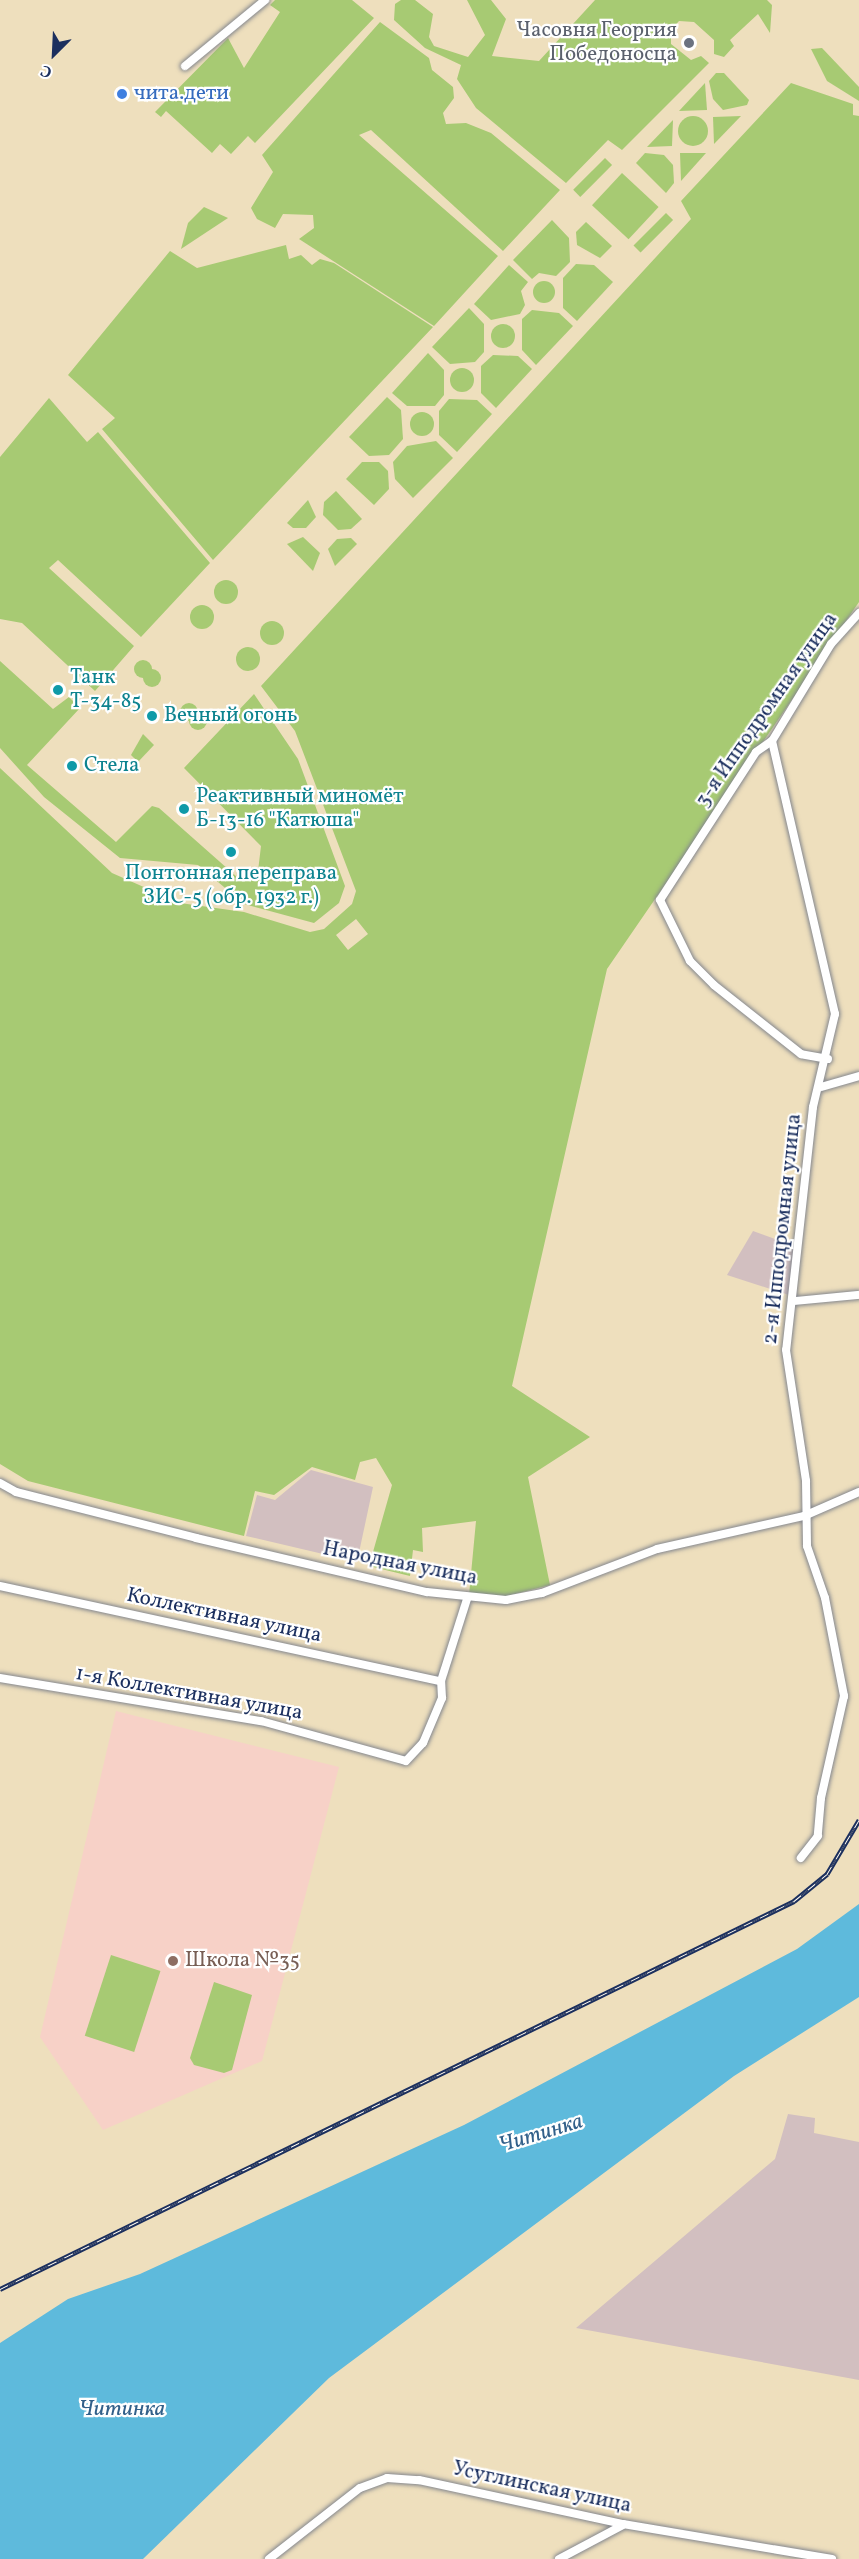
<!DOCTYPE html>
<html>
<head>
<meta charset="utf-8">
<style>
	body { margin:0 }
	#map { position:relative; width:859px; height:2559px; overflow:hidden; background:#eedfbd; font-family:Vollkorn,serif }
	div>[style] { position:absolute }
	.built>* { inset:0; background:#f7d1c7 }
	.industrial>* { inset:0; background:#d2bfc0 }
	.green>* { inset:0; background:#a7ca73; transform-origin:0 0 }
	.round { border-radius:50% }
	.water>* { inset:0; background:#5ebadc }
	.roads { filter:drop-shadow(0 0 2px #84878e) drop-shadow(0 0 2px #84878e) }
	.street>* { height:8px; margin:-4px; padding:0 4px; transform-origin:4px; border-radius:4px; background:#fff }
	.rail>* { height:5px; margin-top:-2.5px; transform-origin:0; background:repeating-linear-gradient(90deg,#fff 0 9px,#1b2f5e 0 18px); box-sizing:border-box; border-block:2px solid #1b2f5e }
	.dots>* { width:16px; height:16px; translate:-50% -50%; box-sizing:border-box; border:3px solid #fff; border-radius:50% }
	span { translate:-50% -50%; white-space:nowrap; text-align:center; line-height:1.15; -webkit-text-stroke:4.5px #fff; paint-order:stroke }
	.worship-label { font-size:21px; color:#5b616d }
	.right { translate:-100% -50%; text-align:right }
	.shop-label { font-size:21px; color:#366cbe }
	.left { translate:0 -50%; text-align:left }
	.culture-label { font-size:21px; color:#0d838f }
	.street-label { font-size:21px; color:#1b2f5e }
	.education-label { font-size:21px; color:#785e54 }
	.water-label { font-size:22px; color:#32608a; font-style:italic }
	.north { position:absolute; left:24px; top:24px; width:60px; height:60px; -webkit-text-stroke:4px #fff; paint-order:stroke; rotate:204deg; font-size:16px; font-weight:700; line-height:24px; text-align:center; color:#1b2f5e }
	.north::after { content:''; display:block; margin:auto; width:21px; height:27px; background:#1b2f5e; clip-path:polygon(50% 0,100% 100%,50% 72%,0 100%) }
</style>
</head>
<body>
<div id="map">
	<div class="built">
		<i style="clip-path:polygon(116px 1711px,339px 1767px,262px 2061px,103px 2130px,40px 2037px)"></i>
	</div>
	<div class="industrial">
		<i style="clip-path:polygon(753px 1231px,797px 1247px,792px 1296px,727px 1275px)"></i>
		<i style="clip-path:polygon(311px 1470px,373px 1487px,357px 1562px,246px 1536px,257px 1495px,275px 1500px)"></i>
		<i style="clip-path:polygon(788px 2114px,815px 2118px,814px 2133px,859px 2142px,859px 2380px,576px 2328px,775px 2159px)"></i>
	</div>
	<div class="green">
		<i style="clip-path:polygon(275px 0,352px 0,374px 18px,255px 143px,248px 136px,231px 154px,220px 144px,212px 153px,166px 111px,161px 117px,155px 112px,228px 38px,244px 68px,280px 12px,270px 5px)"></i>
		<i style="clip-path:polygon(401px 0,415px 0,433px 14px,429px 37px,434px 46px,468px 57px,485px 35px,467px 0,491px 0,506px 19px,492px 56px,539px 61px,595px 0,767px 0,772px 5px,770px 33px,758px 14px,730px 40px,734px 46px,724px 57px,714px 54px,714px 40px,694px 22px,679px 21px,671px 30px,671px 44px,691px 60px,701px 56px,709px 63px,622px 150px,608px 140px,566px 183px,476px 108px,457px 79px,461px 65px,425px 48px,394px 20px,395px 4px)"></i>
		<i style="clip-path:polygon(380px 22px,429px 58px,432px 70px,453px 87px,454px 98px,443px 113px,446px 124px,466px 123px,491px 133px,560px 190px,503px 251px,371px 130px,359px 135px,498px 256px,434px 326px,299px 239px,314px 228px,313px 215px,283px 214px,275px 228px,257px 219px,251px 208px,273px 172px,262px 155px)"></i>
		<i style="clip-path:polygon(822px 48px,859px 87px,859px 101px,827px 81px,811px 49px)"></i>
		<i style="clip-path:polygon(716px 73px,724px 73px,749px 100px,747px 105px,723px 110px,713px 99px,709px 81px)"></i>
		<i style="clip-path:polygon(705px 83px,707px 110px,679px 111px)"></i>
		<i style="clip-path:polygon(evenodd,791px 83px,853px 104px,853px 115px,859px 116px,859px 602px,607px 969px,512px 1386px,590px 1437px,528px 1477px,550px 1585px,503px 1597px,469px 1595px,476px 1521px,422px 1528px,423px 1552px,413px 1550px,410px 1576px,369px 1566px,392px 1485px,376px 1458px,360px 1462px,355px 1480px,312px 1467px,274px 1495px,255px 1491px,244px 1536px,28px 1481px,0 1464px,0 768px,112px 873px,180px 903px,244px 912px,310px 932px,324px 929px,352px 904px,356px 891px,295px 731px,261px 686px,691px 219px,681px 201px,791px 83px,356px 919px,368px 934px,348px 950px,336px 935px,356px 919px)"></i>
		<i class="round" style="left:678px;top:116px;width:30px;height:30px"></i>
		<i style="clip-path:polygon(741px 116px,714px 144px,713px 117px)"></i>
		<i style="clip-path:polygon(673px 120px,672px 146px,647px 147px)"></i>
		<i style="clip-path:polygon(645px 153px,664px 155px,673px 165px,674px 183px,666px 193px,636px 163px)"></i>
		<i style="clip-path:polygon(680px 153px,706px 153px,681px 181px)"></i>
		<i style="left:605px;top:158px;width:10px;height:45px;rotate:45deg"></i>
		<i style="left:622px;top:173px;width:50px;height:44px;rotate:43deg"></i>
		<i style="clip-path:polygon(204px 207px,228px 218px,181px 249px,188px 223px)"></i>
		<i style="left:666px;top:213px;width:10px;height:46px;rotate:45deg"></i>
		<i style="clip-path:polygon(552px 220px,569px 238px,570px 262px,556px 276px,539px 273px,532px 279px,513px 260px)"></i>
		<i style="clip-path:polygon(586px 222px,612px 246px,600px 258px,577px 245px,576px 232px)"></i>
		<i style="clip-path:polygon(286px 245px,289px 259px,301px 255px,312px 265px,320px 259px,334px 263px,433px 327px,213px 560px,102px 429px,115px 418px,68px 375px,170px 251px,197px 268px)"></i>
		<i style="clip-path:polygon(576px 264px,594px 265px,613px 282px,577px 321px,563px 308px,563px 278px)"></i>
		<i style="clip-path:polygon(509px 265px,528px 282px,521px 291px,525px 305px,520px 314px,491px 320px,474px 304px)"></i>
		<i class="round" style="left:533px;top:281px;width:22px;height:22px"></i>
		<i style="clip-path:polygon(469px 308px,484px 324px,484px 352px,475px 362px,450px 364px,432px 347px)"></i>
		<i style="clip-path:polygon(532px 310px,559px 313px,573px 326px,536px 365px,522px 350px,522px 319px)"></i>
		<i class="round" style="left:491px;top:324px;width:24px;height:24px"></i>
		<i style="clip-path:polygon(428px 353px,444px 370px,444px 395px,435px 406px,407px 406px,392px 393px)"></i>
		<i style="clip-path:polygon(493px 355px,518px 356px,532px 369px,496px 408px,481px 393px,481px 366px)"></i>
		<i class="round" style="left:450px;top:368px;width:24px;height:24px"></i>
		<i style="clip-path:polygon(387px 397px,401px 410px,403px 439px,389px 455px,369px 456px,349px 437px)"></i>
		<i style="clip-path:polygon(49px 398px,87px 442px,98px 432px,210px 563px,141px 637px,58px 560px,49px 568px,134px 646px,95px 691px,22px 623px,0 619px,0 457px)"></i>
		<i style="clip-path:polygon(449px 399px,477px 400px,492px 414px,457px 452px,439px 435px,439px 411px)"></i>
		<i class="round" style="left:410px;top:412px;width:24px;height:24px"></i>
		<i style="clip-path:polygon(436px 441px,453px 458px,413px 498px,395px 479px,393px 462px,407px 446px)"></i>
		<i style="clip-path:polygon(362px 462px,379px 462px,388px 471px,389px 489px,374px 505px,346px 479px)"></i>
		<i style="clip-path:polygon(336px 491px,362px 519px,351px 529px,338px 530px,323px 515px,324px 502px)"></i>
		<i style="clip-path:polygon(308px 500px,316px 517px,306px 528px,293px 528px,287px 523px)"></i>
		<i style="clip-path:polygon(303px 537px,320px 553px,313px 571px,287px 544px)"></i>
		<i style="clip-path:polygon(351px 538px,357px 544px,335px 566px,328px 549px,337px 539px)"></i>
		<i class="round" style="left:214px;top:580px;width:24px;height:24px"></i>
		<i class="round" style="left:190px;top:605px;width:24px;height:24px"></i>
		<i class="round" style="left:260px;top:621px;width:24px;height:24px"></i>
		<i class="round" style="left:236px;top:647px;width:24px;height:24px"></i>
		<i class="round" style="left:134px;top:660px;width:18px;height:18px"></i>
		<i style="clip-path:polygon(0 661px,53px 709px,69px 697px,80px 708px,27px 765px,116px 842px,152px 806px,159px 808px,237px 877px,258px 871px,261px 846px,184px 768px,254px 694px,298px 759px,345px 886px,339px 903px,314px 923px,244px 904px,198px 865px,120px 858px,44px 797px,0 748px)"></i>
		<i class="round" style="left:143px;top:669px;width:18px;height:18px"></i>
		<i class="round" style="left:180px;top:703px;width:18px;height:18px"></i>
		<i class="round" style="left:189px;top:712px;width:18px;height:18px"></i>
		<i style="clip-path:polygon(143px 734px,154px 745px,138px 762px,131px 755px)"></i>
		<i style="left:111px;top:1955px;width:52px;height:85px;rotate:18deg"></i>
		<i style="clip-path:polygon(214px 1982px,252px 1995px,232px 2070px,224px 2073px,194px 2065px,190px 2058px)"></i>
	</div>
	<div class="water">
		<i style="clip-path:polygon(859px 1904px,859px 1997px,734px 2076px,329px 2378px,143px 2559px,0 2559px,0 2343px,68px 2299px,140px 2274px,464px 2125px,797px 1949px)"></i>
	</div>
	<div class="roads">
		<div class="street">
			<i style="left:185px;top:66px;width:104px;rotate:-39.5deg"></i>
			<i style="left:772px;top:741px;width:280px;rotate:77deg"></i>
			<i style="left:835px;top:1014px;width:96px;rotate:103.3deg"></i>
			<i style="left:813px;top:1107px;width:244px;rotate:96.3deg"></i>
			<i style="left:786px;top:1350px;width:133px;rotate:81.3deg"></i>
			<i style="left:806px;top:1481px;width:65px;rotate:89.1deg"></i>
			<i style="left:807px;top:1546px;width:55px;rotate:70.9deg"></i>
			<i style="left:825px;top:1598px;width:100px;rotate:79deg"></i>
			<i style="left:844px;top:1696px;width:105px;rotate:102.7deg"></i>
			<i style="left:821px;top:1798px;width:38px;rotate:95deg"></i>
			<i style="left:818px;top:1836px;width:28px;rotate:128deg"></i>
			<i style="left:828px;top:1059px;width:27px;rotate:-170deg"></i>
			<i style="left:801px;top:1054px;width:111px;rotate:-141.6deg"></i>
			<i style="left:714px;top:985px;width:34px;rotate:-135deg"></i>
			<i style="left:690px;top:961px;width:68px;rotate:-116.2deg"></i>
			<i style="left:660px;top:900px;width:176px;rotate:-57deg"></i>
			<i style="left:756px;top:752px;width:19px;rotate:-35deg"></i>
			<i style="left:772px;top:741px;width:114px;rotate:-58.7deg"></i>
			<i style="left:831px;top:644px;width:42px;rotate:-47.9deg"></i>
			<i style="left:821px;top:1087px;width:40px;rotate:-16deg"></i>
			<i style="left:795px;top:1301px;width:64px;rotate:-5.4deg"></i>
			<i style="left:0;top:1483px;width:18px;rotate:29deg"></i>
			<i style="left:16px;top:1492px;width:186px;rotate:14.3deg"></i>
			<i style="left:196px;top:1538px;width:237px;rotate:13.2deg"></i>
			<i style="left:427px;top:1592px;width:79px;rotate:5.8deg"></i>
			<i style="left:506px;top:1600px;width:37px;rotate:-11deg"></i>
			<i style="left:542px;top:1593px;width:123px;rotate:-20.9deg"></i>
			<i style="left:657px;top:1549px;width:151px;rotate:-12.7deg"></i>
			<i style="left:804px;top:1516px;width:60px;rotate:-23.6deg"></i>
			<i style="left:0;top:1586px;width:451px;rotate:12.2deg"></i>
			<i style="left:0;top:1678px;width:265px;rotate:9.4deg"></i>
			<i style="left:261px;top:1721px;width:150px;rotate:15.4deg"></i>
			<i style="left:406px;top:1761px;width:25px;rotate:-47deg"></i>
			<i style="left:423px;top:1743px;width:49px;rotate:-67.1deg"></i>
			<i style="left:442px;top:1698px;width:17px;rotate:-93deg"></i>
			<i style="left:441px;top:1681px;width:86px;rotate:-72.4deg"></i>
			<i style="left:269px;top:2559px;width:115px;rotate:-38deg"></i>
			<i style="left:360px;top:2488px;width:29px;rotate:-20deg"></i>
			<i style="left:387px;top:2478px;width:32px;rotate:4deg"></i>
			<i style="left:419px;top:2480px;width:209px;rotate:12.2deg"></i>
			<i style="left:623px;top:2524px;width:212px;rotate:9.5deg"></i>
			<i style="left:559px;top:2559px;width:72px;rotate:-28deg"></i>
		</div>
	</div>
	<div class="rail">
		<i style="left:0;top:2289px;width:884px;rotate:-26.04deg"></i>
		<i style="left:794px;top:1901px;width:43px;rotate:-39.3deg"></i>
		<i style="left:827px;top:1874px;width:63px;rotate:-59.3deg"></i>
	</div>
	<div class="dots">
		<i style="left:689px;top:43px;background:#6b7280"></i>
		<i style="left:122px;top:94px;background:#3f7fe0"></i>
		<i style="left:58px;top:690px;background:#0f9aa8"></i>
		<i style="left:152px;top:716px;background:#0f9aa8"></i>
		<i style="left:72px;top:766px;background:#0f9aa8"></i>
		<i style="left:184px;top:809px;background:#0f9aa8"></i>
		<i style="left:231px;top:852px;background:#0f9aa8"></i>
		<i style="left:173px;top:1961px;background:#8d6e63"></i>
	</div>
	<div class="worship-label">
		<span class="right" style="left:677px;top:43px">Часовня Георгия<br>Победоносца</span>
	</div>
	<div class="shop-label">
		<span class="left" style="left:134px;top:94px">чита.дети</span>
	</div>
	<div class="culture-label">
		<span class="left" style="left:70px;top:690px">Танк<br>Т-34-85</span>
		<span class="left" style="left:164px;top:716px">Вечный огонь</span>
		<span class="left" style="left:84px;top:766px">Стела</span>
		<span class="left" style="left:196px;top:809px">Реактивный миномёт<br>Б-13-16 "Катюша"</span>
		<span style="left:231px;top:886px">Понтонная переправа<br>ЗИС-5 (обр. 1932 г.)</span>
	</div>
	<div class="street-label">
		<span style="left:767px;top:710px;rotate:-55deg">3-я Ипподромная улица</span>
		<span style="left:783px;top:1229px;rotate:-84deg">2-я Ипподромная улица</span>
		<span style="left:400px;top:1564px;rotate:11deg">Народная улица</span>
		<span style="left:224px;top:1616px;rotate:12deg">Коллективная улица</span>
		<span style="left:189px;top:1694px;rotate:10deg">1-я Коллективная улица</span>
		<span style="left:542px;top:2488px;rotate:12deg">Усуглинская улица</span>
	</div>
	<div class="education-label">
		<span class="left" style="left:185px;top:1961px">Школа №35</span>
	</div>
	<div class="water-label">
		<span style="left:541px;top:2134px;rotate:-17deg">Читинка</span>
		<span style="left:122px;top:2410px">Читинка</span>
	</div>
	<div class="north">С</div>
</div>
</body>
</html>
